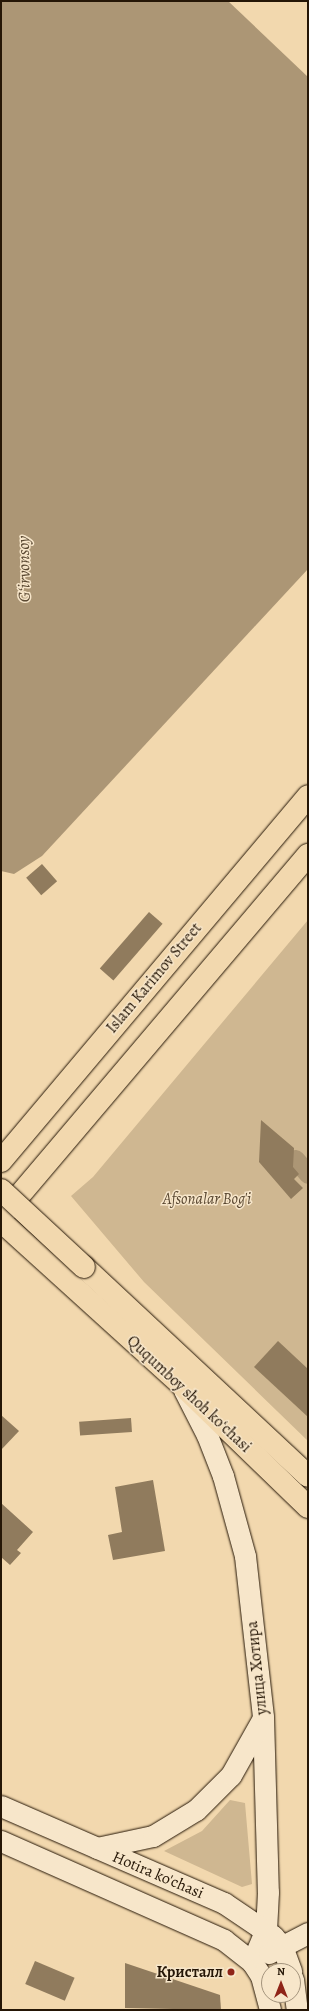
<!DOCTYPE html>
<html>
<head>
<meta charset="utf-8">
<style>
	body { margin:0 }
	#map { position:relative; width:309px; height:2011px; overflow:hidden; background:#f2d8ae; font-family:Alegreya,serif }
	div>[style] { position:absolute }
	.green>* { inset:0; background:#cfb791 }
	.water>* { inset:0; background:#ac9675 }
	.canal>* { height:19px; margin:-9.5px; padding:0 9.5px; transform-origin:9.5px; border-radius:9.5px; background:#ac9675 }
	.building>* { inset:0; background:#907b5d; transform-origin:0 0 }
	.roads { filter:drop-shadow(0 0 1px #251606) drop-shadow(0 0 1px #251606) }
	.secondary>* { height:21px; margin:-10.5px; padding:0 10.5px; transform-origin:10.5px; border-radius:10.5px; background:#f7e6ca }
	.primary>* { height:22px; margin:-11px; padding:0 11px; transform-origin:11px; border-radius:11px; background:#f2d8ae }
	.bridges { filter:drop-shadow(0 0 1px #251606) drop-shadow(0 0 1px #251606) }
	.primary-bridge>* { height:22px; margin:-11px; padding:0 11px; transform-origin:11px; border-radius:11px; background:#f2d8ae }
	.dots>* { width:11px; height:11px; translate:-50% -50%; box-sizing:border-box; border:2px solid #f7e6ca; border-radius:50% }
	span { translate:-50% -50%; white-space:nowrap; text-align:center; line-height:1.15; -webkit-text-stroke:3px #f7e6ca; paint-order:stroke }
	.street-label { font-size:16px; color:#251606 }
	.park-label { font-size:16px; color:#584630; font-style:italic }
	.poi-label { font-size:16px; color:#251606; font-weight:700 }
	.right { translate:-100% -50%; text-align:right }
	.water-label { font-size:17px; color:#5b4932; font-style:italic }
	.frame { position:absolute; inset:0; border:2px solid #251606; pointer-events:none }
	.north { position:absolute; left:261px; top:1963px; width:40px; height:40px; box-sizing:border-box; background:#f7e6ca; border:1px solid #a3937c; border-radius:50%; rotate:0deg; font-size:11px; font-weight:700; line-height:16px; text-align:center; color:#251606 }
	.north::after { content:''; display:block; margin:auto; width:14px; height:18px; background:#8f2418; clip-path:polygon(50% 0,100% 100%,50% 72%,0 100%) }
</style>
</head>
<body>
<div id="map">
	<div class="green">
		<i style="clip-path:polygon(308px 920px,308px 1441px,144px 1282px,71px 1196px,93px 1177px)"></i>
		<i style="clip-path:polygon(230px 1800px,245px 1803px,252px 1884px,242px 1887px,164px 1851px,202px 1831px)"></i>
	</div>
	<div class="water">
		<i style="clip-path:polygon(1px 1px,228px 1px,308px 77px,308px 569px,42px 856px,14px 874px,1px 871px)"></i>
	</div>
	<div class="canal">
		<i style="left:295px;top:1159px;width:20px;rotate:49deg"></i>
	</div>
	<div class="building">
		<i style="left:42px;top:864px;width:23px;height:21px;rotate:49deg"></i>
		<i style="left:149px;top:912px;width:18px;height:75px;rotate:41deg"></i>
		<i style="clip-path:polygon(261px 1120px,294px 1148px,293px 1167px,299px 1174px,294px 1179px,303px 1188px,291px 1199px,259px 1162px)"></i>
		<i style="clip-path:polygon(278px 1341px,308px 1369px,308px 1417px,254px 1367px)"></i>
		<i style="clip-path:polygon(1px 1415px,19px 1431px,1px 1450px)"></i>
		<i style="left:131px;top:1418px;width:14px;height:52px;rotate:86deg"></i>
		<i style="clip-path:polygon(153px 1480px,165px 1551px,113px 1560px,108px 1535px,122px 1532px,115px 1487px)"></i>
		<i style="clip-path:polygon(1px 1503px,33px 1532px,17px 1550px,21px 1553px,10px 1565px,1px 1557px)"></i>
		<i style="left:35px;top:1961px;width:43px;height:25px;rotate:23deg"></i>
		<i style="clip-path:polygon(125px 1963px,220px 1995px,221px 2010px,125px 2008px)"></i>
	</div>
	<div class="roads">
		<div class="secondary">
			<i style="left:184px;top:1390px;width:51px;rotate:62.9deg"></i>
			<i style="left:207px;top:1435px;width:44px;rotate:68.7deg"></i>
			<i style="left:223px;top:1476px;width:83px;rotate:74.6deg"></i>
			<i style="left:245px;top:1556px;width:162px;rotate:83.6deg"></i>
			<i style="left:263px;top:1717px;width:175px;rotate:88.4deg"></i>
			<i style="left:268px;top:1892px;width:37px;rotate:93deg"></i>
			<i style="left:266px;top:1929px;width:36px;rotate:113deg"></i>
			<i style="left:1px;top:1806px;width:243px;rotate:23.5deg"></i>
			<i style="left:224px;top:1903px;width:59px;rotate:34deg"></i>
			<i style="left:273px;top:1936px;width:13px;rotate:48deg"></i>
			<i style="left:282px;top:1946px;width:27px;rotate:70deg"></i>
			<i style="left:1px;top:1841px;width:244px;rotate:23.9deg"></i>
			<i style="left:224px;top:1940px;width:36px;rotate:38deg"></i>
			<i style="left:252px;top:1962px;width:17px;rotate:57deg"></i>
			<i style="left:261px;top:1976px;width:35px;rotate:75deg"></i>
			<i style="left:97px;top:1848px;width:57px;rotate:-12.1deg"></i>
			<i style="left:153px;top:1836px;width:50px;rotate:-31.2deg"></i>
			<i style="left:196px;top:1810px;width:49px;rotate:-45deg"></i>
			<i style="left:231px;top:1775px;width:63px;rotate:-60.6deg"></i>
			<i style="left:269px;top:1953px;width:44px;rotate:-27.1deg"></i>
			<i style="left:293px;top:1979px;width:31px;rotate:83deg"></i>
		</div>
		<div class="primary">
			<i style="left:1px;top:1161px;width:477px;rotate:-49.9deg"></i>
			<i style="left:1px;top:1217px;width:475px;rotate:-49.7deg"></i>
			<i style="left:1px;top:1221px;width:243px;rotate:42.2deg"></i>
			<i style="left:181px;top:1384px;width:177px;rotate:44.1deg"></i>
			<i style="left:84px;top:1267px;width:306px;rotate:43deg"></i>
		</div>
	</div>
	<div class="bridges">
		<div class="primary-bridge">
			<i style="left:1px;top:1190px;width:113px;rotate:42.9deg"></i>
		</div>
	</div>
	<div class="dots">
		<i style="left:231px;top:1972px;background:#8f2418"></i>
	</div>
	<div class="street-label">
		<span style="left:154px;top:978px;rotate:-50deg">Islam Karimov Street</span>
		<span style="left:189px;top:1394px;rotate:43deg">Ququmboy shoh koʻchasi</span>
		<span style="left:257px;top:1668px;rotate:-96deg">улица Хотира</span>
		<span style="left:158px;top:1875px;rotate:23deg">Hotira ko'chasi</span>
	</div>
	<div class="park-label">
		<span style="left:207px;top:1199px">Afsonalar Bog'i</span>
	</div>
	<div class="poi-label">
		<span class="right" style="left:223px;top:1972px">Кристалл</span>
	</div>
	<div class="water-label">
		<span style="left:24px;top:569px;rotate:-91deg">G‘irvonsoy</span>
	</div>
	<div class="frame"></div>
	<div class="north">N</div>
</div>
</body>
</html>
